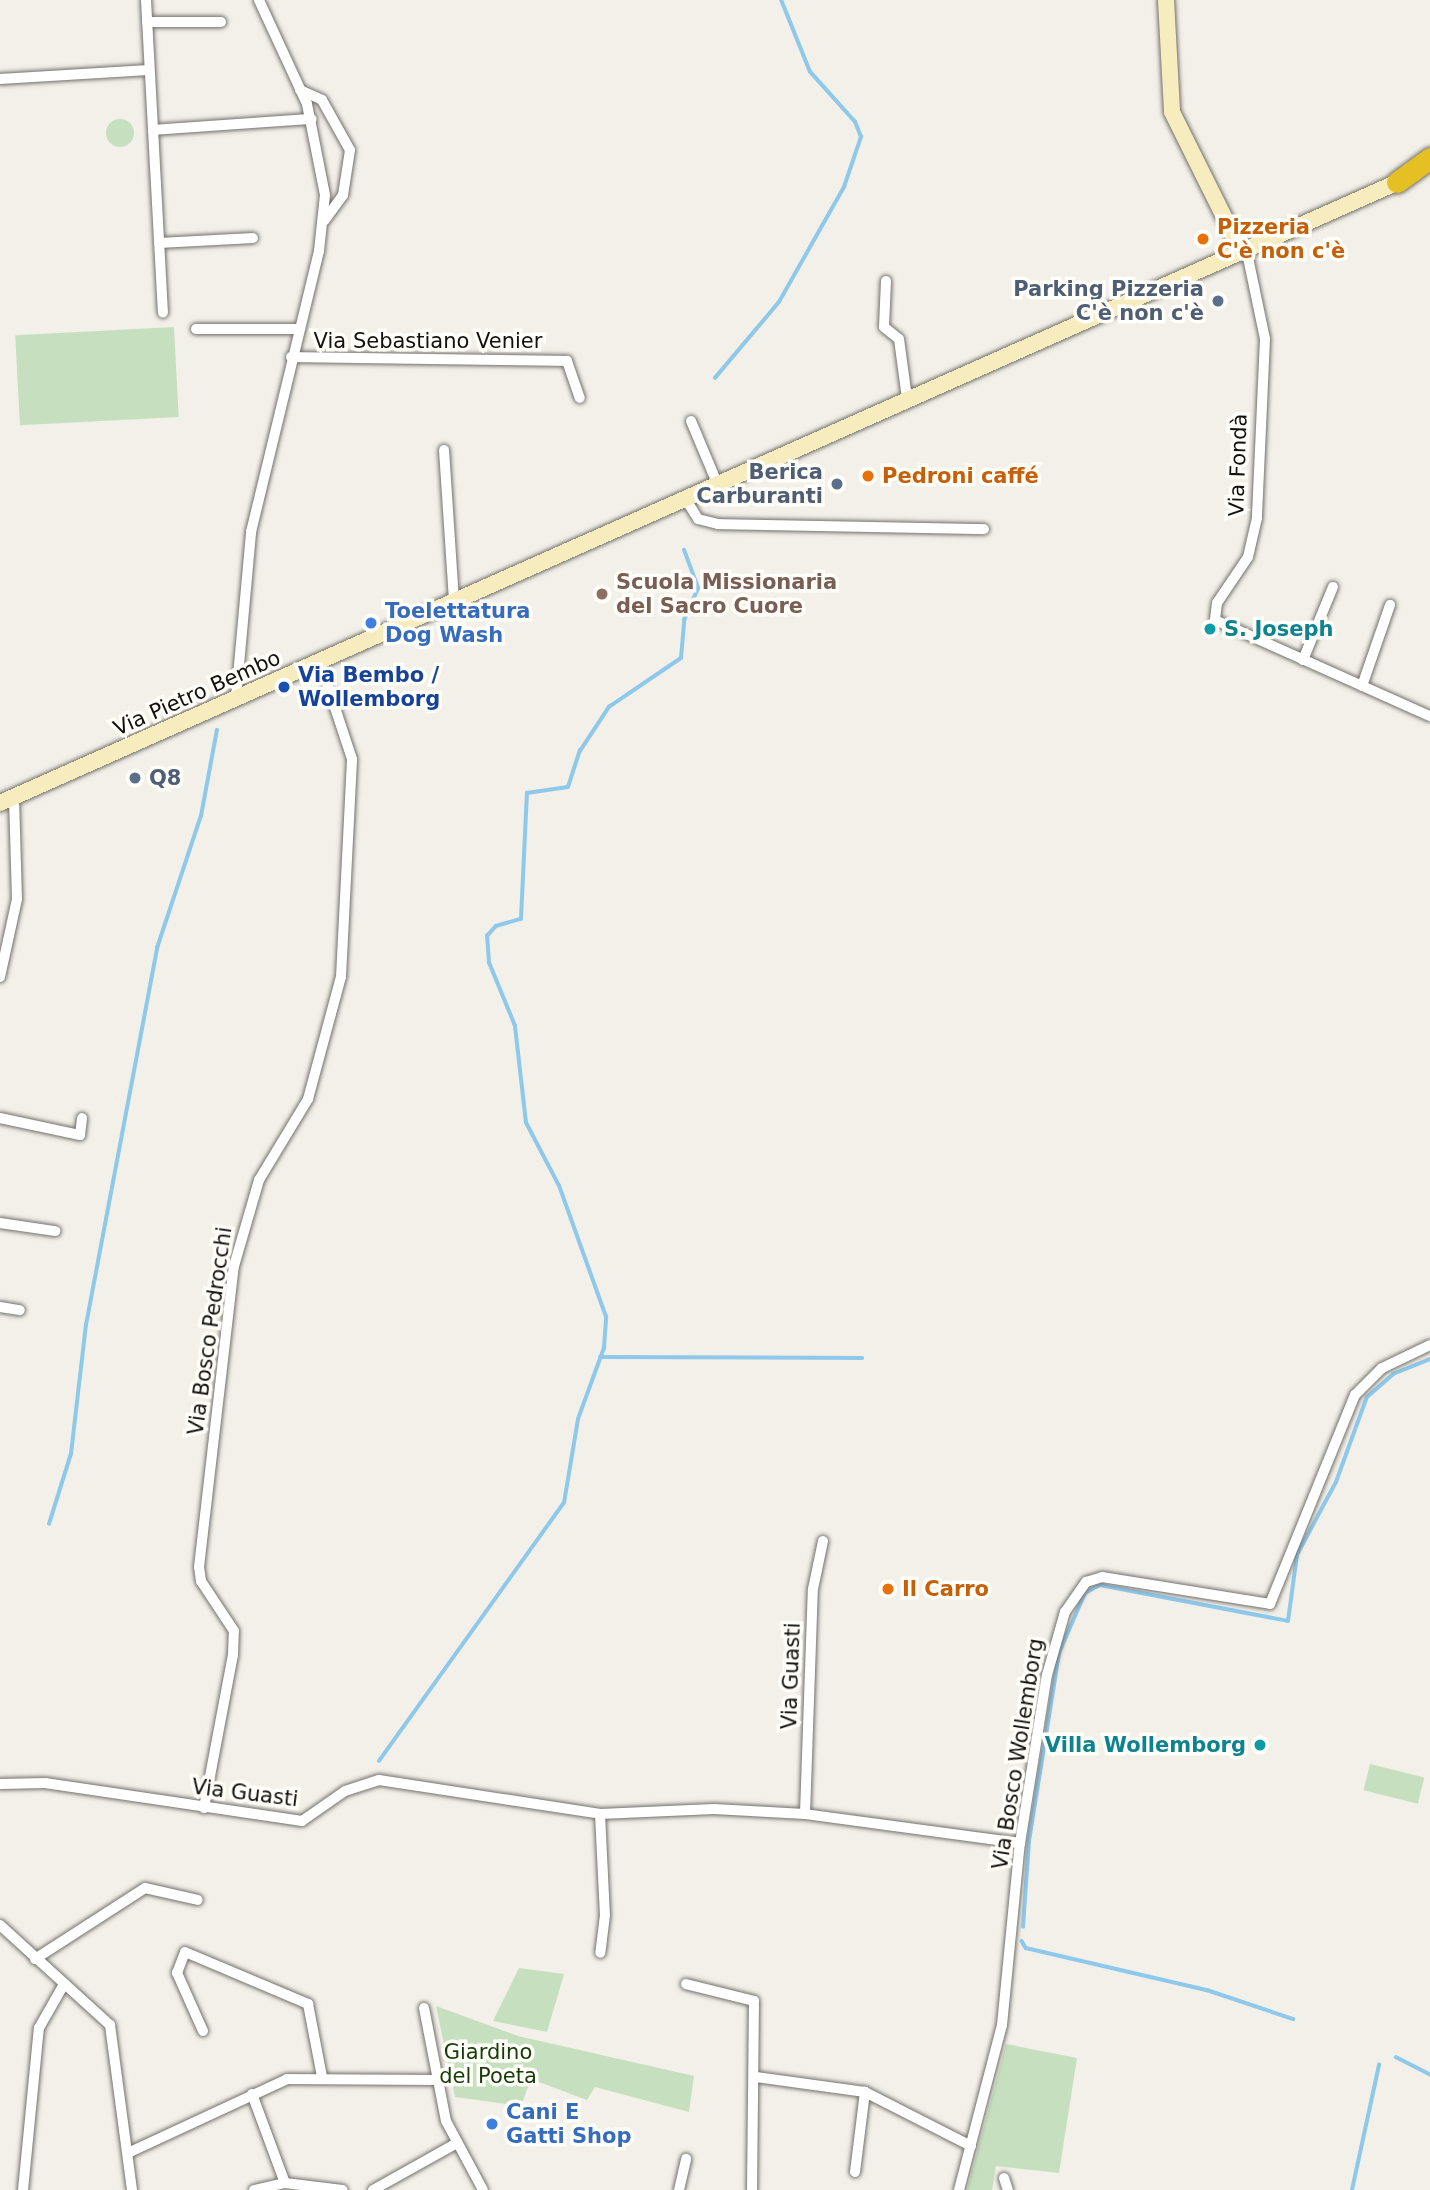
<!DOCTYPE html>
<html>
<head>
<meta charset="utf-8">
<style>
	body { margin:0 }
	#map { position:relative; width:1430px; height:2190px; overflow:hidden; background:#f2f0e9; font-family:"DejaVu Sans",sans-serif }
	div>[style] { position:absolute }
	.green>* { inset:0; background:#c6e0bf; transform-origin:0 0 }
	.round { border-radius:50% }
	.stream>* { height:3.5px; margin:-1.75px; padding:0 1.75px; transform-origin:1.75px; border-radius:1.75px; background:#8ec8eb }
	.roads { filter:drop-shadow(0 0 2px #73716b) drop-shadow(0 0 2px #73716b) }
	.street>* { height:10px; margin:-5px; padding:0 5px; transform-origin:5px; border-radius:5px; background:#fff }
	.secondary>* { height:16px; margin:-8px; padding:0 8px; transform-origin:8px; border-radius:8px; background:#f7ecbe }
	.highway>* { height:21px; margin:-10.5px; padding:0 10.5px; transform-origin:10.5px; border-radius:10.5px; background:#e4c025 }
	.dots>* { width:19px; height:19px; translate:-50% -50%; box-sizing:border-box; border:4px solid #fffef9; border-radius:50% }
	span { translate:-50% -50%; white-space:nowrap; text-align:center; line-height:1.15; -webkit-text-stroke:7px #fffef9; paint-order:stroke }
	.food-label { font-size:21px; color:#c56008; font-weight:700 }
	.left { translate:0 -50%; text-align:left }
	.service-label { font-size:21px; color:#4e5e75; font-weight:700 }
	.right { translate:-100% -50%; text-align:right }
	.street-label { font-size:21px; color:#12110f }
	.education-label { font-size:21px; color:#785e54; font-weight:700 }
	.shop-label { font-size:21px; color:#366cbe; font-weight:700 }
	.culture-label { font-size:21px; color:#0d838f; font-weight:700 }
	.transit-label { font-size:21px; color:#164399; font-weight:700 }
	.park-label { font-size:21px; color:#163a09 }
</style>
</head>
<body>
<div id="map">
	<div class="green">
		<i class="round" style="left:106px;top:119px;width:28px;height:28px"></i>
		<i style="left:174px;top:327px;width:90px;height:159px;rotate:87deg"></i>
		<i style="left:1370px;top:1764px;width:56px;height:27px;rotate:14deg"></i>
		<i style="clip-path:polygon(519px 1968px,564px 1974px,547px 2032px,493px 2021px)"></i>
		<i style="clip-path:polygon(436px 2006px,518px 2036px,694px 2076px,689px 2112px,595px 2087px,587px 2100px,531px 2079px,521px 2106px,455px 2097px)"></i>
		<i style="clip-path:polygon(1006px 2044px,1077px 2058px,1059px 2173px,996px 2166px,992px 2190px,967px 2190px)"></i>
	</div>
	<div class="stream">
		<i style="left:715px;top:378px;width:99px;rotate:-49.9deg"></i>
		<i style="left:779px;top:302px;width:132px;rotate:-60.5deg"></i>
		<i style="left:844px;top:187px;width:53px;rotate:-71.2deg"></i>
		<i style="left:861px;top:137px;width:16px;rotate:-112deg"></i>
		<i style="left:855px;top:122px;width:67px;rotate:-132deg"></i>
		<i style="left:810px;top:72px;width:78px;rotate:-111.9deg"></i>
		<i style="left:600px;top:1357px;width:262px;rotate:0.2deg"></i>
		<i style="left:49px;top:1524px;width:73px;rotate:-72.6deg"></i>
		<i style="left:71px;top:1454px;width:130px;rotate:-83.4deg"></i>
		<i style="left:86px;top:1325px;width:384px;rotate:-79.3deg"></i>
		<i style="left:157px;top:948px;width:139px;rotate:-71.6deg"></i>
		<i style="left:201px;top:816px;width:87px;rotate:-79.5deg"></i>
		<i style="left:379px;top:1761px;width:317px;rotate:-54.4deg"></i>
		<i style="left:564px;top:1503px;width:85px;rotate:-80.5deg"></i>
		<i style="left:578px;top:1419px;width:76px;rotate:-69.9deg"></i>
		<i style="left:604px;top:1348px;width:31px;rotate:-86deg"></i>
		<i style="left:606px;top:1317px;width:139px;rotate:-109.7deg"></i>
		<i style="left:559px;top:1186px;width:71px;rotate:-117.6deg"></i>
		<i style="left:526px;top:1123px;width:98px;rotate:-96.5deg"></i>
		<i style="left:515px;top:1026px;width:68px;rotate:-112.4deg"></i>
		<i style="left:489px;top:963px;width:27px;rotate:-94deg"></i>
		<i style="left:487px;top:936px;width:13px;rotate:-48deg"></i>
		<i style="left:496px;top:926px;width:26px;rotate:-16deg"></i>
		<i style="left:521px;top:919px;width:126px;rotate:-87.3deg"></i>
		<i style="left:527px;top:793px;width:41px;rotate:-8.3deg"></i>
		<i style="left:568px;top:787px;width:38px;rotate:-72deg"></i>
		<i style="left:580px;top:751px;width:53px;rotate:-56.6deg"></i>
		<i style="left:609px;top:707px;width:87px;rotate:-34.2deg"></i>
		<i style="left:681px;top:658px;width:38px;rotate:-85deg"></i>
		<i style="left:684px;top:620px;width:35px;rotate:-66deg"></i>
		<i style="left:698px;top:588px;width:40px;rotate:-110.2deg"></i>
		<i style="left:1023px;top:1927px;width:86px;rotate:-86deg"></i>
		<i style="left:1029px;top:1841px;width:190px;rotate:-80.9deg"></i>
		<i style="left:1059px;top:1653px;width:65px;rotate:-66.6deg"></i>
		<i style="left:1085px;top:1593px;width:17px;rotate:-28deg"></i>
		<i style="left:1100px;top:1585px;width:191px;rotate:10.8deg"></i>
		<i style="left:1288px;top:1621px;width:67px;rotate:-82.2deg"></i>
		<i style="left:1297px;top:1555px;width:83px;rotate:-61.9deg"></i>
		<i style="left:1336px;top:1482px;width:90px;rotate:-70deg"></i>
		<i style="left:1367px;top:1397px;width:35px;rotate:-41deg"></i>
		<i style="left:1393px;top:1374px;width:40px;rotate:-22deg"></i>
		<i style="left:1022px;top:1941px;width:8px;rotate:60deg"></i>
		<i style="left:1026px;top:1948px;width:186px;rotate:13.1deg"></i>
		<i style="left:1207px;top:1990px;width:91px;rotate:18.6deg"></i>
		<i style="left:1396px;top:2057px;width:38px;rotate:27deg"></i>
		<i style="left:1352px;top:2190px;width:128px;rotate:-77.8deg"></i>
	</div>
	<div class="roads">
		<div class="street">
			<i style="left:146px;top:0;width:313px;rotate:86.9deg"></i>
			<i style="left:147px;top:22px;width:74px"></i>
			<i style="left:0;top:79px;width:149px;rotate:-3.5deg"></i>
			<i style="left:300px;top:90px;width:24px;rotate:24deg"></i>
			<i style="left:322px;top:100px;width:57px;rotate:60.8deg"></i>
			<i style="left:350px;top:150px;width:46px;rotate:98.8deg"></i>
			<i style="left:343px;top:195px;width:32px;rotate:126deg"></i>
			<i style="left:153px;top:130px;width:159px;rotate:-4deg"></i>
			<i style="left:159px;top:243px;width:94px;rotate:-3deg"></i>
			<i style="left:1246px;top:248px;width:93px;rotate:78.2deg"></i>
			<i style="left:1265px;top:339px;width:179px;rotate:92.6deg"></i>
			<i style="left:1257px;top:518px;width:40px;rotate:103deg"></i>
			<i style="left:1248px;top:557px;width:55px;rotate:124deg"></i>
			<i style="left:1217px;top:603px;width:17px;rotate:97deg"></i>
			<i style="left:1215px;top:620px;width:235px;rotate:24.1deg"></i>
			<i style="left:886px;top:281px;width:46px;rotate:92.5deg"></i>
			<i style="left:884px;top:327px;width:19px;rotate:39deg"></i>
			<i style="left:899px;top:339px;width:60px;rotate:82.3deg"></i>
			<i style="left:196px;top:329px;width:103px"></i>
			<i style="left:291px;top:357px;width:276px;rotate:0.8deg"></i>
			<i style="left:567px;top:361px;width:39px;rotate:71deg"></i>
			<i style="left:691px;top:421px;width:67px;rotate:67.2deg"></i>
			<i style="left:444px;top:450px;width:151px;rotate:86.2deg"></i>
			<i style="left:685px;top:498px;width:25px;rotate:58deg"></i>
			<i style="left:698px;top:519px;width:21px;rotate:14deg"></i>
			<i style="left:718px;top:524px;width:266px;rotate:1.1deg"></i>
			<i style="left:1303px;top:660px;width:79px;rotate:-67.7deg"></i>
			<i style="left:1362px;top:686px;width:86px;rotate:-70.9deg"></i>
			<i style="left:236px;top:698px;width:167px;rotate:-84.8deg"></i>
			<i style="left:251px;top:532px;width:289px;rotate:-76.4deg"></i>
			<i style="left:319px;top:251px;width:56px;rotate:-83.9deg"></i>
			<i style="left:325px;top:195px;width:93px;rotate:-101.2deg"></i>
			<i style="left:307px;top:104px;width:115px;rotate:-114.8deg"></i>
			<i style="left:0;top:977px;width:80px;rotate:-77.7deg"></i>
			<i style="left:17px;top:899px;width:102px;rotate:-91.7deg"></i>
			<i style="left:0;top:1118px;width:82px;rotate:12deg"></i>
			<i style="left:80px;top:1135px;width:17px;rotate:-83deg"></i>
			<i style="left:0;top:1223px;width:56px;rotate:8.3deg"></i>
			<i style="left:0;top:1307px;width:20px;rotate:9deg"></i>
			<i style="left:0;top:1784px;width:45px;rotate:-1.3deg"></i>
			<i style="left:45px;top:1783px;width:260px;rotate:8.4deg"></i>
			<i style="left:302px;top:1821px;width:52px;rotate:-34.9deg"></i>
			<i style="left:345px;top:1791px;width:36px;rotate:-18deg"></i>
			<i style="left:379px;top:1780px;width:224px;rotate:8.7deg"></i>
			<i style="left:600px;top:1814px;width:114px;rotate:-2.5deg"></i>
			<i style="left:714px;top:1809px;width:91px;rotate:3.1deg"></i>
			<i style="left:805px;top:1814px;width:217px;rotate:7.7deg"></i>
			<i style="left:204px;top:1808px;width:156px;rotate:-79.3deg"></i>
			<i style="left:233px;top:1655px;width:24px;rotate:-88deg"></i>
			<i style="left:234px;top:1631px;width:60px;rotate:-123.4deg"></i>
			<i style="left:201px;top:1581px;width:14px;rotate:-98deg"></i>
			<i style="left:199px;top:1567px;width:303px;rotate:-83.4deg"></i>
			<i style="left:234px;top:1266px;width:90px;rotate:-73.8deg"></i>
			<i style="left:259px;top:1180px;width:95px;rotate:-58.8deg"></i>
			<i style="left:308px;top:1099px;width:126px;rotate:-74.9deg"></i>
			<i style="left:341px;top:977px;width:218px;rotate:-87.1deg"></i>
			<i style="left:352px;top:759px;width:102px;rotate:-108.3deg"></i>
			<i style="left:600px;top:1814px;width:101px;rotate:87.2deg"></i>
			<i style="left:605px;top:1915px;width:38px;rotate:97deg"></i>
			<i style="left:805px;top:1814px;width:225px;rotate:-88deg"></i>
			<i style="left:813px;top:1589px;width:49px;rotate:-78.2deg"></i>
			<i style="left:0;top:1925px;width:149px;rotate:42.3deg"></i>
			<i style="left:110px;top:2025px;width:166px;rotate:82.4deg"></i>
			<i style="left:35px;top:1959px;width:131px;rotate:-32.8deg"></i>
			<i style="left:145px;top:1888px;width:54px;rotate:12.8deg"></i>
			<i style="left:686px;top:1984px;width:70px;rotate:14deg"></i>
			<i style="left:754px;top:2001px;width:189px;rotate:90.6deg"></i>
			<i style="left:424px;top:2008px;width:115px;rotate:79deg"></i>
			<i style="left:446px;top:2121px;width:78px;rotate:61.8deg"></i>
			<i style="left:203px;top:2031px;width:64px;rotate:-114.1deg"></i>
			<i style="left:177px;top:1973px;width:22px;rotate:-69deg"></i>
			<i style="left:185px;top:1952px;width:134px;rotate:22.9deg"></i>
			<i style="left:308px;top:2004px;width:74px;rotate:79.1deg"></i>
			<i style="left:756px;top:2077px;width:110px;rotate:7.8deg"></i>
			<i style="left:865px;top:2092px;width:119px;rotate:27deg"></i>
			<i style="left:252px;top:2094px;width:95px;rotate:69.7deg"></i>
			<i style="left:285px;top:2183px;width:58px;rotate:6.9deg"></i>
			<i style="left:130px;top:2152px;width:173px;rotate:-24.9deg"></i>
			<i style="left:287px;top:2079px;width:147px;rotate:0.4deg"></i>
			<i style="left:855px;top:2172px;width:81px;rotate:-82.9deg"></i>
			<i style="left:1004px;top:2178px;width:13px;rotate:72deg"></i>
			<i style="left:23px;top:2190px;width:163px;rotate:-84.4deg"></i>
			<i style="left:39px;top:2028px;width:51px;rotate:-60.4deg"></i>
			<i style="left:254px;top:2190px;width:32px;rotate:-13deg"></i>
			<i style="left:373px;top:2190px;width:96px;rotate:-29.2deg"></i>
			<i style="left:679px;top:2190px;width:32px;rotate:-77deg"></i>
			<i style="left:959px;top:2190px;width:171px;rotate:-75.4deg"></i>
			<i style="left:1002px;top:2025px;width:183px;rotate:-84.4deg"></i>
			<i style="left:1020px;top:1843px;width:170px;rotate:-80.9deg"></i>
			<i style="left:1047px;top:1675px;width:66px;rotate:-74.1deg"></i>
			<i style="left:1065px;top:1612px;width:37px;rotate:-55deg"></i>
			<i style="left:1086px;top:1582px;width:17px;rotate:-17deg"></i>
			<i style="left:1102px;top:1577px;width:170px;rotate:9.1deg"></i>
			<i style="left:1270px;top:1604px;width:226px;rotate:-67.9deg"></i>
			<i style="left:1355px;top:1395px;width:38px;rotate:-45deg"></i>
			<i style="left:1382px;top:1368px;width:53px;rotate:-25.6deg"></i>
		</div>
		<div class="secondary">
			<i style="left:1166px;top:0;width:112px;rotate:86.9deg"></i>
			<i style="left:1172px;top:112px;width:155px;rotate:63.6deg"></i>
			<i style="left:0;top:803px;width:1537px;rotate:-23.95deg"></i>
		</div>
		<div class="highway">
			<i style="left:1397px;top:182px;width:41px;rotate:-36deg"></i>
		</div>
	</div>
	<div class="dots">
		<i style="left:1203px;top:239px;background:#e8710a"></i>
		<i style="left:1218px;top:301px;background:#5c6f8a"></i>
		<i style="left:868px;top:476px;background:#e8710a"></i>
		<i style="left:837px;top:484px;background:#5c6f8a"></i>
		<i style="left:602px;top:594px;background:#8d6e63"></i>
		<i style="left:371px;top:623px;background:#3f7fe0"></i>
		<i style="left:1210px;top:629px;background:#0f9aa8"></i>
		<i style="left:284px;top:687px;background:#1a4fb4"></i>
		<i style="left:135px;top:778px;background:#5c6f8a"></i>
		<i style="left:888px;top:1589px;background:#e8710a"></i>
		<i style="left:1260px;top:1745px;background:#0f9aa8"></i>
		<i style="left:492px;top:2124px;background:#3f7fe0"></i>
	</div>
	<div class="food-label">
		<span class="left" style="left:1217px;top:239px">Pizzeria<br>C'è non c'è</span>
		<span class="left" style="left:882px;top:476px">Pedroni caffé</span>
		<span class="left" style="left:902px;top:1589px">Il Carro</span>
	</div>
	<div class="service-label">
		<span class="right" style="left:1204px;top:301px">Parking Pizzeria<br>C'è non c'è</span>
		<span class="right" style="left:823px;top:484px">Berica<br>Carburanti</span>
		<span class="left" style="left:149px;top:778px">Q8</span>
	</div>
	<div class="street-label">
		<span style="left:428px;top:341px">Via Sebastiano Venier</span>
		<span style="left:1238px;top:465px;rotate:-88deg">Via Fondà</span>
		<span style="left:197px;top:693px;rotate:-24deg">Via Pietro Bembo</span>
		<span style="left:210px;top:1331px;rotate:-82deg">Via Bosco Pedrocchi</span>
		<span style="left:791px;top:1676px;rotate:-88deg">Via Guasti</span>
		<span style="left:1018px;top:1754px;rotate:-81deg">Via Bosco Wollemborg</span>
		<span style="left:245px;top:1793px;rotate:7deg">Via Guasti</span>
	</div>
	<div class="education-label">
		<span class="left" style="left:616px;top:594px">Scuola Missionaria<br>del Sacro Cuore</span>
	</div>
	<div class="shop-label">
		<span class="left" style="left:385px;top:623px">Toelettatura<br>Dog Wash</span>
		<span class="left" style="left:506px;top:2124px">Cani E<br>Gatti Shop</span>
	</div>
	<div class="culture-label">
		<span class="left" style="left:1224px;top:629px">S. Joseph</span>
		<span class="right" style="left:1246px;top:1745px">Villa Wollemborg</span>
	</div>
	<div class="transit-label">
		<span class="left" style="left:298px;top:687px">Via Bembo /<br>Wollemborg</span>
	</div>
	<div class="park-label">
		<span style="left:488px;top:2064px">Giardino<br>del Poeta</span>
	</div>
</div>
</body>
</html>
